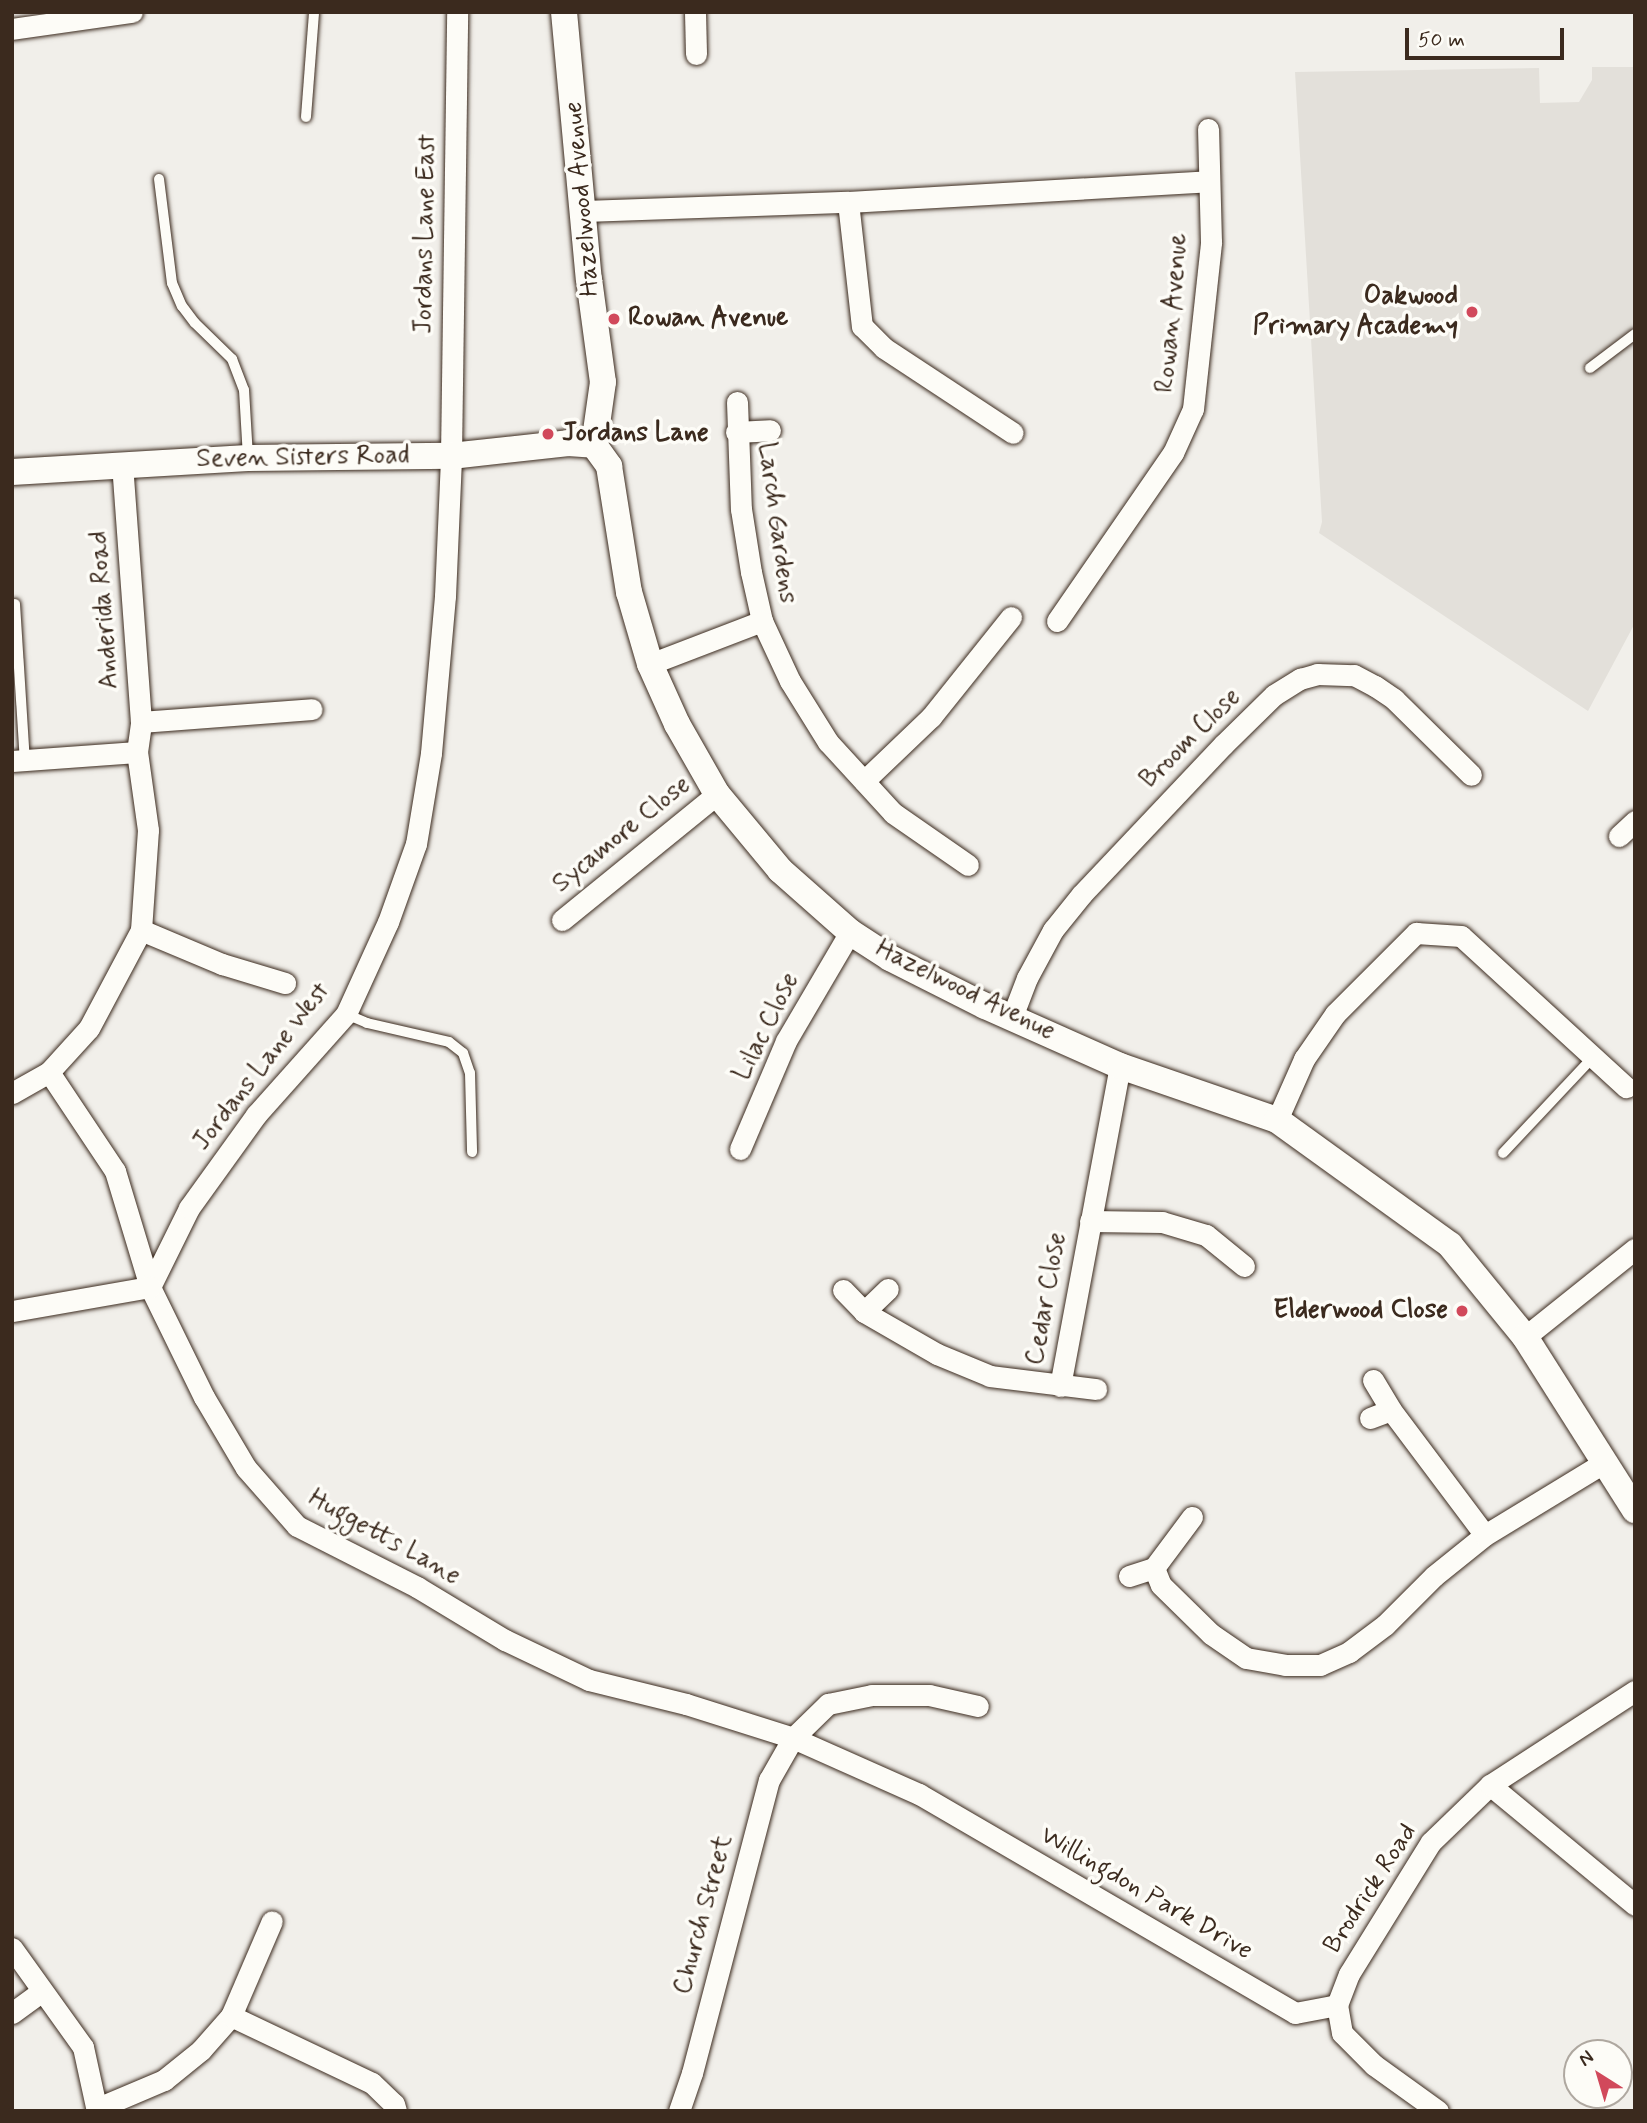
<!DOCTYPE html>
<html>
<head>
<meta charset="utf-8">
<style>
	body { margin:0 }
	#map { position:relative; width:1647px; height:2123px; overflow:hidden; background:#f1efea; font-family:Mynerve,sans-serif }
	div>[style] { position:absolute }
	.built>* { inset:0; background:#e3e0da }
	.roads { filter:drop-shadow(0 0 2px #3b2a1e) drop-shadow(0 0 2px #3b2a1e) }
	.service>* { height:10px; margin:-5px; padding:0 5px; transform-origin:5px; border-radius:5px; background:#fdfcf7 }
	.minor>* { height:21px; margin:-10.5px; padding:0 10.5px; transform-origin:10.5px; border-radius:10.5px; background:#fdfcf7 }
	.tertiary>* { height:26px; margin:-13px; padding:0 13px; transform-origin:13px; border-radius:13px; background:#fdfcf7 }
	.dots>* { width:19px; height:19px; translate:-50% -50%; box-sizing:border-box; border:4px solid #fdfcf7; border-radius:50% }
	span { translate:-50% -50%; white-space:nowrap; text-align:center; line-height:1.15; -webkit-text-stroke:7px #fdfcf7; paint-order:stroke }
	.street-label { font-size:26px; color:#3b2a1e }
	.poi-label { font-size:26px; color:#3b2a1e; font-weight:700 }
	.right { translate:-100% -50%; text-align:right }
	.left { translate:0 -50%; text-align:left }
	.frame { position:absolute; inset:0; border:14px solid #3b2a1e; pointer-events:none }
	.north { position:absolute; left:1563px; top:2039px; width:70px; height:70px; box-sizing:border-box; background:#fdfcf7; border:2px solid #afa8a0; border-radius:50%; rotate:323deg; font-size:19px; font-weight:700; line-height:28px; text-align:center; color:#3b2a1e }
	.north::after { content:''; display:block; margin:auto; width:24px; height:32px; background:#d1495b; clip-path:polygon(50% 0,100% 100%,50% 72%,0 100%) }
	.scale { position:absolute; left:1405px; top:28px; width:159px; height:32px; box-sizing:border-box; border:4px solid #3b2a1e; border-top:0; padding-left:9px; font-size:21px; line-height:24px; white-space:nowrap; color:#3b2a1e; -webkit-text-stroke:5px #fdfcf7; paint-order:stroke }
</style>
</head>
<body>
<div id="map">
	<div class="built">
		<i style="clip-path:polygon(1592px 67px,1635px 67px,1635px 623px,1588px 711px,1319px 533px,1322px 522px,1295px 72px,1539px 68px,1540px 103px,1579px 102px,1592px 80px)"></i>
	</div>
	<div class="roads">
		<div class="service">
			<i style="left:306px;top:117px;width:105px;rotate:-85.6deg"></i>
			<i style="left:159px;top:179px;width:105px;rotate:82.9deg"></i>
			<i style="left:172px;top:283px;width:25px;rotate:67deg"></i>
			<i style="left:182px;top:306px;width:21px;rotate:53deg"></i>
			<i style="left:195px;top:323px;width:52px;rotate:44.2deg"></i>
			<i style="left:232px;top:359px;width:33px;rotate:69deg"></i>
			<i style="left:244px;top:390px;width:68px;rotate:86.6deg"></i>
			<i style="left:1590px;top:368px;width:56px;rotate:-37.1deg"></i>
			<i style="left:15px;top:604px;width:157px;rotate:86.4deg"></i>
			<i style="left:346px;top:1014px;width:23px;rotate:23deg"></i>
			<i style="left:367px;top:1023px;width:84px;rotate:13deg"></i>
			<i style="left:449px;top:1042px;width:18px;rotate:38deg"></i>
			<i style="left:463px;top:1053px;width:21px;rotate:71deg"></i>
			<i style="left:470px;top:1073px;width:79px;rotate:88.5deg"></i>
			<i style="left:1503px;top:1153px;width:132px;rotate:-46.8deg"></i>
		</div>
		<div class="minor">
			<i style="left:695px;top:12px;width:42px;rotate:88.6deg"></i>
			<i style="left:12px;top:29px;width:121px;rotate:-8.1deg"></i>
			<i style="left:848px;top:202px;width:125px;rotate:83.6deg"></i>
			<i style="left:862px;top:326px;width:31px;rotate:45deg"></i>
			<i style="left:884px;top:348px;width:154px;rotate:33.4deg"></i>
			<i style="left:584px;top:211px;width:264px;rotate:-2deg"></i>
			<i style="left:848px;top:202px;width:361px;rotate:-3.3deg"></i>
			<i style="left:737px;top:402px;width:107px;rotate:87.9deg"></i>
			<i style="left:741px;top:509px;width:64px;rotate:81deg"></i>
			<i style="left:751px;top:572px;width:50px;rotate:77.3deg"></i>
			<i style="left:762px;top:621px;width:66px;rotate:65deg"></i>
			<i style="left:790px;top:681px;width:72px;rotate:58.1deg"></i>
			<i style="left:828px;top:742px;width:96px;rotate:47.5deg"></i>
			<i style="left:893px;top:813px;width:91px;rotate:34.7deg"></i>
			<i style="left:736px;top:432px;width:34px;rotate:-3deg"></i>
			<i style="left:1057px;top:621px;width:204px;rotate:-55.4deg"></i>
			<i style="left:1173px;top:453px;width:48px;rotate:-65.6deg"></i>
			<i style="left:1193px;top:409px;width:168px;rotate:-83.8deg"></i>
			<i style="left:1211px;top:242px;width:113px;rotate:-91.5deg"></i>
			<i style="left:650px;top:664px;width:120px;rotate:-21deg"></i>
			<i style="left:141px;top:722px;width:171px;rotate:-4.3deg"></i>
			<i style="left:12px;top:761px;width:125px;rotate:-4.1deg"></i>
			<i style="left:864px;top:781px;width:93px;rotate:-43.7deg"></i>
			<i style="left:931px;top:717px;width:128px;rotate:-51.3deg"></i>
			<i style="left:1619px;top:836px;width:22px;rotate:-43deg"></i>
			<i style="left:562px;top:920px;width:200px;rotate:-39.1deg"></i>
			<i style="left:141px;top:930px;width:88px;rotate:22.8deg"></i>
			<i style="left:222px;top:964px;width:66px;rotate:16.8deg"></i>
			<i style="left:1012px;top:1017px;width:42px;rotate:-69deg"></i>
			<i style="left:1027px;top:978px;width:55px;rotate:-61.6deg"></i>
			<i style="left:1053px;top:930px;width:46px;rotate:-51.1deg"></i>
			<i style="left:1082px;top:894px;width:205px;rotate:-46.6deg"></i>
			<i style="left:1223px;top:745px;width:71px;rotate:-44.4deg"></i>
			<i style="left:1274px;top:695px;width:31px;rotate:-32deg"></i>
			<i style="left:1300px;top:679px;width:18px;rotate:-16deg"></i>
			<i style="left:1317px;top:674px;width:37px;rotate:2deg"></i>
			<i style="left:1354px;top:675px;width:24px;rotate:28deg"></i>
			<i style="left:1375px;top:686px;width:23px;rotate:34deg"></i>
			<i style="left:1394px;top:699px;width:108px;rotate:44.6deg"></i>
			<i style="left:49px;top:1072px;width:119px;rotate:56.3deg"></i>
			<i style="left:115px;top:1171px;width:121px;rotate:73.2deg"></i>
			<i style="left:150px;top:1287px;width:123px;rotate:63.9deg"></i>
			<i style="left:204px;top:1397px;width:82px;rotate:59.4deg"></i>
			<i style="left:246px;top:1468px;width:77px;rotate:48.7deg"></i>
			<i style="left:297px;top:1526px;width:135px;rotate:26.9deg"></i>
			<i style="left:417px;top:1587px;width:103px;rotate:31.1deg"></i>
			<i style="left:505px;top:1640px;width:93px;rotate:25.5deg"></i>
			<i style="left:589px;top:1680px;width:100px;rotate:13.9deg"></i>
			<i style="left:686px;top:1704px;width:112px;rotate:17.6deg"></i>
			<i style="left:793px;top:1738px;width:138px;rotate:24deg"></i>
			<i style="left:919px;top:1794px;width:435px;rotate:30.2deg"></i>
			<i style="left:1295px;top:2013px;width:43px;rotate:-10.8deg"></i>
			<i style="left:12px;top:1093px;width:43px;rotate:-29.6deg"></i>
			<i style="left:49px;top:1072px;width:59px;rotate:-47.7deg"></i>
			<i style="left:89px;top:1028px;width:111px;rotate:-62deg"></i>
			<i style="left:141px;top:930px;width:100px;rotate:-86deg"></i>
			<i style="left:148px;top:830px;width:79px;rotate:-98deg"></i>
			<i style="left:137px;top:752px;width:30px;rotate:-82deg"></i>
			<i style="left:141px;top:722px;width:259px;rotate:-94.2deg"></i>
			<i style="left:1277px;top:1120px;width:67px;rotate:-66.1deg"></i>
			<i style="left:1304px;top:1059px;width:55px;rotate:-55.4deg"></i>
			<i style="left:1335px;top:1014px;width:115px;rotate:-45deg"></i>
			<i style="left:1416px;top:933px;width:45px;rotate:3.8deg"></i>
			<i style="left:1461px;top:936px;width:224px;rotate:42.5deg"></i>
			<i style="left:740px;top:1149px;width:117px;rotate:-66.9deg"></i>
			<i style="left:786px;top:1041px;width:126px;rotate:-59.6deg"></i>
			<i style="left:1090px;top:1221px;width:72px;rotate:0.8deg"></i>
			<i style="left:1162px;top:1222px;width:46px;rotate:16.5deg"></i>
			<i style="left:1206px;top:1235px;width:49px;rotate:39.2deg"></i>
			<i style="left:150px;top:1287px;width:88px;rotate:-63.7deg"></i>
			<i style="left:189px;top:1208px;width:115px;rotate:-54.2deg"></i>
			<i style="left:256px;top:1115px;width:135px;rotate:-48.3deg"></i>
			<i style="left:346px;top:1014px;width:101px;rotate:-65.5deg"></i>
			<i style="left:388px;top:922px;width:83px;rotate:-70.3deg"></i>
			<i style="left:416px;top:844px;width:92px;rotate:-80.6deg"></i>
			<i style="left:431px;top:753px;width:158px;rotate:-84.9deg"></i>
			<i style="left:445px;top:596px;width:140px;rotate:-87.5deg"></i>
			<i style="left:451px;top:456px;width:444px;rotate:-89.2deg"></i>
			<i style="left:843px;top:1290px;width:30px;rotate:46deg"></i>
			<i style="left:864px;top:1312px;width:84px;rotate:29.9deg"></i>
			<i style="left:937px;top:1354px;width:57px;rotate:22.5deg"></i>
			<i style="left:990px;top:1376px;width:107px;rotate:7deg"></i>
			<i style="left:12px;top:1311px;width:140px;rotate:-9.9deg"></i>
			<i style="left:864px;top:1312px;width:33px;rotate:-44deg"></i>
			<i style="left:1525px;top:1337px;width:141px;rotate:-38.7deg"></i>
			<i style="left:1373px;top:1380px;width:35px;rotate:59deg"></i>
			<i style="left:1391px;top:1410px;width:156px;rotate:53.1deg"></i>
			<i style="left:1060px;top:1386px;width:326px;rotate:-79.4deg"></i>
			<i style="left:1370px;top:1418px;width:22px;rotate:-21deg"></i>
			<i style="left:1192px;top:1517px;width:64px;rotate:126.7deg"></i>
			<i style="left:1154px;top:1568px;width:18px;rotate:68deg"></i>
			<i style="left:1161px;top:1585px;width:70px;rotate:44.4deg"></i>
			<i style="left:1211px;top:1634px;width:42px;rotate:34.4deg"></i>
			<i style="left:1246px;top:1658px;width:40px;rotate:10deg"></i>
			<i style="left:1285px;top:1665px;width:35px"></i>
			<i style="left:1320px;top:1665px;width:32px;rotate:-24deg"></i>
			<i style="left:1349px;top:1652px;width:45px;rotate:-36.9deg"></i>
			<i style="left:1385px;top:1625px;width:69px;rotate:-45deg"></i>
			<i style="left:1434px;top:1576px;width:65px;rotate:-38.8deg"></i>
			<i style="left:1485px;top:1535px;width:140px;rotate:-31.3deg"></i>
			<i style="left:1129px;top:1576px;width:26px;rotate:-18deg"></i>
			<i style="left:1490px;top:1785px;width:188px;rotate:39.6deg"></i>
			<i style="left:12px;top:1948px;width:122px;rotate:54.4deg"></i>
			<i style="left:83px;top:2047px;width:66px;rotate:77.7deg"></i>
			<i style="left:12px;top:2013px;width:36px;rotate:-36deg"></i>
			<i style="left:231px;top:2016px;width:156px;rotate:25.4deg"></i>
			<i style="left:372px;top:2083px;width:30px;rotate:44deg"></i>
			<i style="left:394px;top:2104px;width:7px;rotate:74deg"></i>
			<i style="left:98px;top:2108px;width:72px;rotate:-23deg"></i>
			<i style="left:164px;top:2080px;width:48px;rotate:-39deg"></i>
			<i style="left:201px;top:2050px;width:45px;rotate:-48.6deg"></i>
			<i style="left:231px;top:2016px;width:103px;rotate:-66.7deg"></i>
			<i style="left:679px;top:2111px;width:40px;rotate:-71.1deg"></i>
			<i style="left:692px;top:2073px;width:303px;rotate:-75.3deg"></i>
			<i style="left:769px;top:1780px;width:48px;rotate:-60.3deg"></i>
			<i style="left:793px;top:1738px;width:49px;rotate:-44.2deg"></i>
			<i style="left:828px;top:1704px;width:45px;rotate:-11.6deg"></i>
			<i style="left:872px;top:1695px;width:57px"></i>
			<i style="left:929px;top:1695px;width:50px;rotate:12.7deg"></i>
			<i style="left:1438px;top:2111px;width:79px;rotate:-144.3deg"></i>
			<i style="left:1374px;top:2065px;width:45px;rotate:-135deg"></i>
			<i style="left:1342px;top:2033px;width:28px;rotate:-100deg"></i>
			<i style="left:1337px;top:2005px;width:33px;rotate:-69deg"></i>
			<i style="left:1349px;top:1974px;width:155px;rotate:-58.2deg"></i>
			<i style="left:1431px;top:1842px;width:82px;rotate:-44deg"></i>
			<i style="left:1490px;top:1785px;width:173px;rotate:-33deg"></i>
		</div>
		<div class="tertiary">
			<i style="left:564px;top:12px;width:268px;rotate:84.7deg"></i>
			<i style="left:589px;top:279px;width:104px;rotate:82.3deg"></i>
			<i style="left:603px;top:382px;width:64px;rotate:98.1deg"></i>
			<i style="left:594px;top:445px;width:26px;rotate:54deg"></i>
			<i style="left:609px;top:466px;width:128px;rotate:81deg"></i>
			<i style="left:629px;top:592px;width:75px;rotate:73.7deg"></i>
			<i style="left:650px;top:664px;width:66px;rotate:65.8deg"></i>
			<i style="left:677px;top:724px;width:81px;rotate:60.3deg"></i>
			<i style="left:717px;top:794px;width:99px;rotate:50.3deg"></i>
			<i style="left:780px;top:870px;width:94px;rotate:41.5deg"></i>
			<i style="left:850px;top:932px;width:48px;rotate:33deg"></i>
			<i style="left:890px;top:958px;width:106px;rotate:26.8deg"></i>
			<i style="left:985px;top:1006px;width:148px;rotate:24deg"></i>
			<i style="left:1120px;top:1066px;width:166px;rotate:19deg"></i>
			<i style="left:1277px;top:1120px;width:213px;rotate:35.8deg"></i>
			<i style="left:1450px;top:1245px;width:119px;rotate:50.8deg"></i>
			<i style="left:1525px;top:1337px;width:205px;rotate:57.6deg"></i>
			<i style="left:12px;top:472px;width:236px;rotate:-3.4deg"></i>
			<i style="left:248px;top:458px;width:203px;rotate:-0.6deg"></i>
			<i style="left:451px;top:456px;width:118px;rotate:-6.3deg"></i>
			<i style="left:568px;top:443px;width:26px;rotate:4deg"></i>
		</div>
	</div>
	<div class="dots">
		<i style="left:1472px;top:312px;background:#d1495b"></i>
		<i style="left:614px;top:319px;background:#d1495b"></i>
		<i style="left:548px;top:434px;background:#d1495b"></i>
		<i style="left:1462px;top:1311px;background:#d1495b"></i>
	</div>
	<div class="street-label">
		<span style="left:583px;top:199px;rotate:-95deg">Hazelwood Avenue</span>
		<span style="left:426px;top:234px;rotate:-89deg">Jordans Lane East</span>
		<span style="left:1173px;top:313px;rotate:-85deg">Rowan Avenue</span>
		<span style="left:303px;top:458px;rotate:-1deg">Seven Sisters Road</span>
		<span style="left:776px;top:523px;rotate:82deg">Larch Gardens</span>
		<span style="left:105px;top:610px;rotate:-94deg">Anderida Road</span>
		<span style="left:1191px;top:739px;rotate:-45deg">Broom Close</span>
		<span style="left:622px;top:835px;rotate:-39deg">Sycamore Close</span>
		<span style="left:965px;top:991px;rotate:26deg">Hazelwood Avenue</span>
		<span style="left:767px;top:1027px;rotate:-64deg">Lilac Close</span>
		<span style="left:262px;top:1067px;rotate:-52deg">Jordans Lane West</span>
		<span style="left:1047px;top:1299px;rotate:-80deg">Cedar Close</span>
		<span style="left:384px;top:1538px;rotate:29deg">Huggetts Lane</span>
		<span style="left:1371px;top:1889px;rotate:-57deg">Brodrick Road</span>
		<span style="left:1146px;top:1894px;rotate:30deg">Willingdon Park Drive</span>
		<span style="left:704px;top:1915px;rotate:-75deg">Church Street</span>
	</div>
	<div class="poi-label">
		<span class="right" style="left:1458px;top:312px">Oakwood<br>Primary Academy</span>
		<span class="left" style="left:628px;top:319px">Rowan Avenue</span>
		<span class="left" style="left:562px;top:434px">Jordans Lane</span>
		<span class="right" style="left:1448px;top:1311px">Elderwood Close</span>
	</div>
	<div class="frame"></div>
	<div class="north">N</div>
	<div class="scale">50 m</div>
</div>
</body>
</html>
